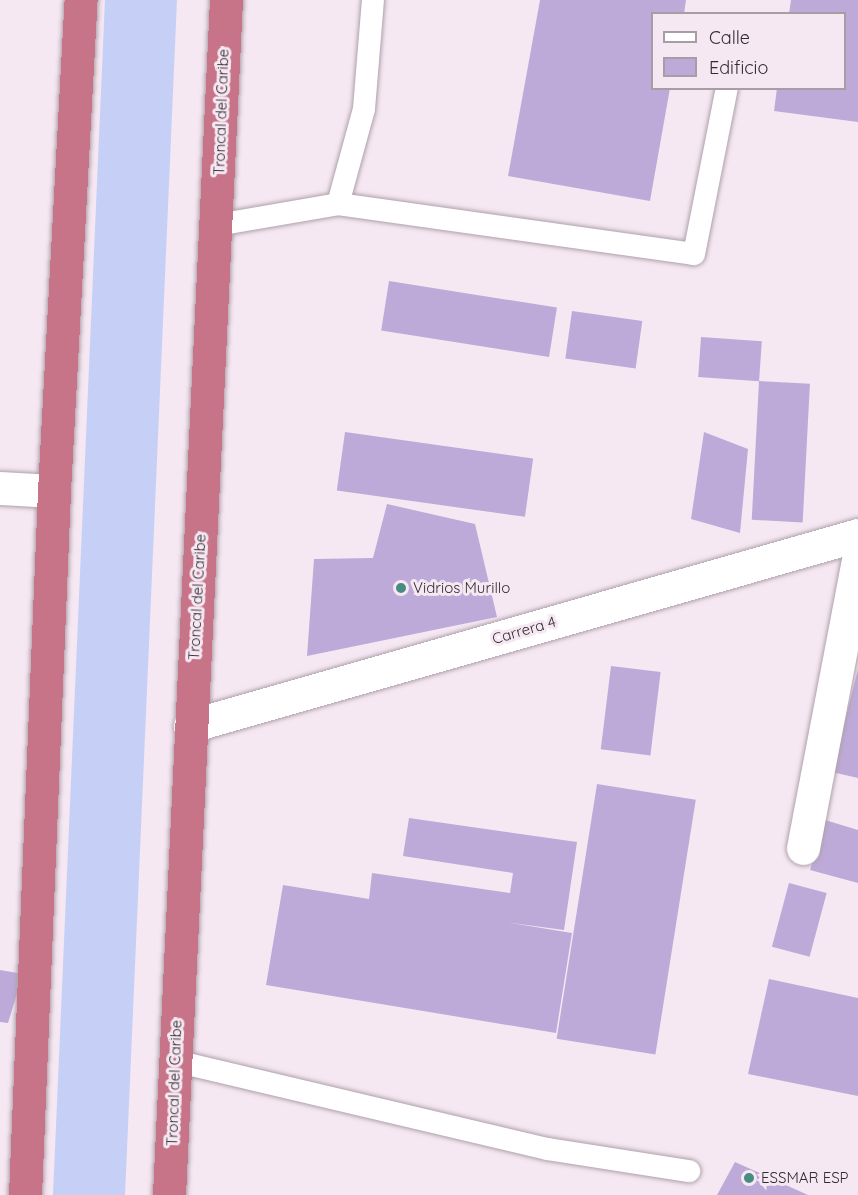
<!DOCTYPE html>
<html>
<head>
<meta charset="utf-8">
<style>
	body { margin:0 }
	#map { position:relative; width:858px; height:1195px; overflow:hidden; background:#f6e8f2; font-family:Quicksand,sans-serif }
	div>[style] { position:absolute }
	.river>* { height:72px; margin:-36px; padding:0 36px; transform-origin:36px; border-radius:36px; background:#c6d0f7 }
	.building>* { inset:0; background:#beaad9; transform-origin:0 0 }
	.roads { filter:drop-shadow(0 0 2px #aea1ab) drop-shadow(0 0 2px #aea1ab) }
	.lane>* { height:22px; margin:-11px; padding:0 11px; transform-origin:11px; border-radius:11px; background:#fff }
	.street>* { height:33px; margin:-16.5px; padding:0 16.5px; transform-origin:16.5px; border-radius:16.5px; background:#fff }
	.highway>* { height:33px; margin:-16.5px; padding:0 16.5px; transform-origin:16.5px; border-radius:16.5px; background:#c77488 }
	.dots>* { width:16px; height:16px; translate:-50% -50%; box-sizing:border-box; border:3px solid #f6e8f2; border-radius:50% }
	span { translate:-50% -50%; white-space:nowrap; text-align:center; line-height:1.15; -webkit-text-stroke:6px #f6e8f2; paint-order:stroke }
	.street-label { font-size:15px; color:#322c30 }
	.poi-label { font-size:15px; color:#322c30 }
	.left { translate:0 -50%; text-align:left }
	.legend { position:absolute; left:651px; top:12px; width:195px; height:78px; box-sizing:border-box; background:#f6e8f2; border:2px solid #a89da4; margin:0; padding:8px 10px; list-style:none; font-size:18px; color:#322c30 }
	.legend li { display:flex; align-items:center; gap:12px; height:30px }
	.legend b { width:30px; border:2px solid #a89da4 }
</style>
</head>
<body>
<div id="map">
	<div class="river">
		<i style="left:89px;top:1195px;width:1196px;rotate:-87.51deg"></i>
	</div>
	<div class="building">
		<i style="clip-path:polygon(540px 0,686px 0,684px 14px,652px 14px,652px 88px,670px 88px,650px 201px,508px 176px)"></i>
		<i style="clip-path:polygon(791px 0,858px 0,858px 122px,774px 111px,777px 88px,844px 88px,844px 14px,789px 14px)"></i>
		<i style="left:389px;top:281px;width:170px;height:50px;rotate:9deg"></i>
		<i style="left:572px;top:311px;width:71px;height:48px;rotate:8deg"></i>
		<i style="left:701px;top:337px;width:61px;height:40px;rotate:4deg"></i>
		<i style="left:759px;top:381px;width:51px;height:139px;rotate:3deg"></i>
		<i style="left:345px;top:432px;width:190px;height:59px;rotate:8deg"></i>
		<i style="clip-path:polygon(704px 432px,748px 449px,740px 533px,691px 519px)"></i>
		<i style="clip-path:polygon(387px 504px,475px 524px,497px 617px,307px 656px,314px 559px,373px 558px)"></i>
		<i style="left:611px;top:666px;width:50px;height:84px;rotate:7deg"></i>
		<i style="clip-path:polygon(858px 669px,858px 778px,832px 772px)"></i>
		<i style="left:597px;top:784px;width:100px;height:258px;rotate:9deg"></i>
		<i style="clip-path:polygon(409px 818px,577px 842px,564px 930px,505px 922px,572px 933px,556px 1033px,266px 985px,283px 885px,369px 899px,372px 873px,510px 893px,513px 873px,403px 856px)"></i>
		<i style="clip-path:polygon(825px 820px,858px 830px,858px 883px,810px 870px)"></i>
		<i style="left:789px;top:883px;width:39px;height:66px;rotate:15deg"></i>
		<i style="clip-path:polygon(0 970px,23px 974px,8px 1023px,0 1022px)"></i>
		<i style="clip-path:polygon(769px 979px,858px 998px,858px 1096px,748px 1074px)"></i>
		<i style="clip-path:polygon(735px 1162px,808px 1195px,717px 1195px)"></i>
	</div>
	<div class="roads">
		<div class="lane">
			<i style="left:338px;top:204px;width:359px;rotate:8deg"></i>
			<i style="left:694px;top:254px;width:169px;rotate:-78.8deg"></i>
			<i style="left:217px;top:225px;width:123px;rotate:-9.8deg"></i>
			<i style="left:338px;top:204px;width:98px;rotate:-74.7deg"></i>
			<i style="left:364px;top:109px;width:109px;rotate:-85.3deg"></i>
			<i style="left:175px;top:1061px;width:383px;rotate:13.3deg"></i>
			<i style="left:548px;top:1149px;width:143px;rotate:8.9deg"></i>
		</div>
		<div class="street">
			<i style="left:0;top:488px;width:54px;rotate:3.2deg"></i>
			<i style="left:190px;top:726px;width:695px;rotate:-15.96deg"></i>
			<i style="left:803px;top:848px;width:294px;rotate:-79.2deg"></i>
		</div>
		<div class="highway">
			<i style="left:25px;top:1195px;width:705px;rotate:-87.64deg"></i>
			<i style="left:54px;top:491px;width:492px;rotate:-86.9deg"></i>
			<i style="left:169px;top:1195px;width:1196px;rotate:-87.27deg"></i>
		</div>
	</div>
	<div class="dots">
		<i style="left:401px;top:588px;background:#478c81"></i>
		<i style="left:749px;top:1178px;background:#478c81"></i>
	</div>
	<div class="street-label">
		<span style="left:221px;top:112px;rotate:-88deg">Troncal del Caribe</span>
		<span style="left:197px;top:597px;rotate:-87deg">Troncal del Caribe</span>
		<span style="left:524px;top:630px;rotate:-16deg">Carrera 4</span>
		<span style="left:174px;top:1083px;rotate:-88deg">Troncal del Caribe</span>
	</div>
	<div class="poi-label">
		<span class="left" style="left:413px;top:588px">Vidrios Murillo</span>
		<span class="left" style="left:761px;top:1178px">ESSMAR ESP</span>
	</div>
	<ul class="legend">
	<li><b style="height:8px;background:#fff"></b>Calle</li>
	<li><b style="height:16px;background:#beaad9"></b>Edificio</li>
	</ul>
</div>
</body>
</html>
